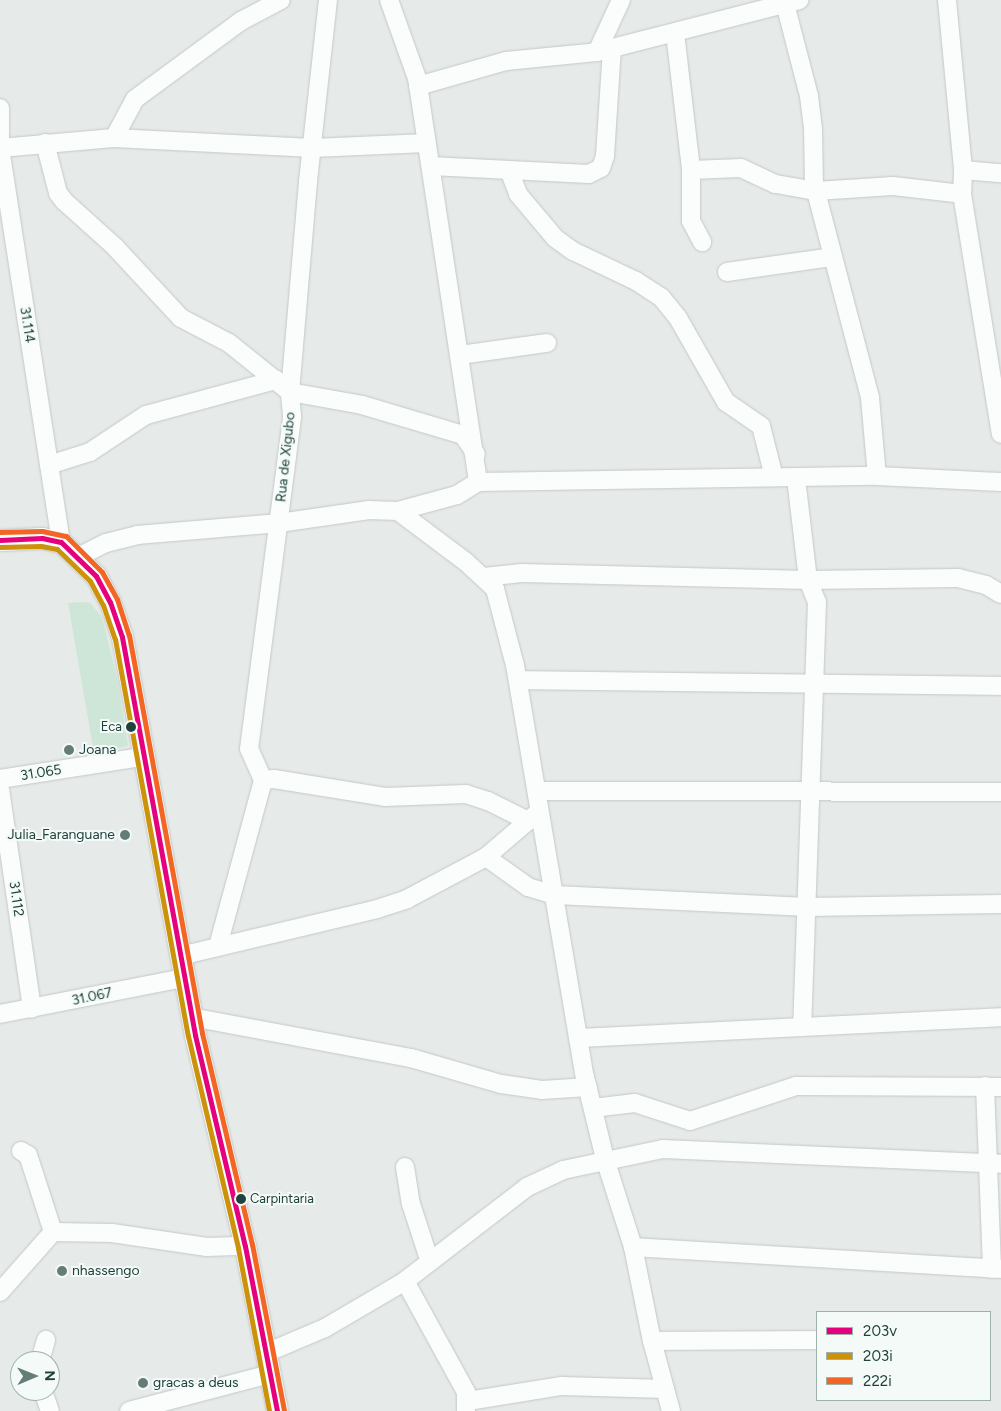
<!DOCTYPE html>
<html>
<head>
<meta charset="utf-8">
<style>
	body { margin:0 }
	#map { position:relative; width:1001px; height:1411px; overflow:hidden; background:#e6ebe9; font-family:Figtree,sans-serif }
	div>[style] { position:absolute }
	.green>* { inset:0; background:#cde6d7 }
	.roads { filter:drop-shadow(0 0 1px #c3c8c6) drop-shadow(0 0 1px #c3c8c6) }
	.minor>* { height:18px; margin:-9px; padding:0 9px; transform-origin:9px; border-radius:9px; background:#fbfcfc }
	.tertiary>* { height:21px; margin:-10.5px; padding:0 10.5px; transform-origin:10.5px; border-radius:10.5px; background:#fbfcfc }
	.bus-1>* { height:5px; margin:-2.5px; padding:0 2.5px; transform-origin:2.5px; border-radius:2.5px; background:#e5007d }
	.bus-2>* { height:5px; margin:-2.5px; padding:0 2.5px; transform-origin:2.5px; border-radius:2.5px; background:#cc920c }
	.bus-3>* { height:5px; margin:-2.5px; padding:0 2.5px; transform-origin:2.5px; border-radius:2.5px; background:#f26522 }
	.dots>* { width:14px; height:14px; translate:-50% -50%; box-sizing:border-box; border:2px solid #f4faf8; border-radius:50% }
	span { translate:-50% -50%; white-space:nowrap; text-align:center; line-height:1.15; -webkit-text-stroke:4px #f4faf8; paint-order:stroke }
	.bus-label { font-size:13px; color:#20423c }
	.right { translate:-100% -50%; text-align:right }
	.left { translate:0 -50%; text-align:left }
	.street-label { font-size:14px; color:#20423c }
	.poi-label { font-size:14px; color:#20423c }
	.legend { position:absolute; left:816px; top:1311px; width:175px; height:90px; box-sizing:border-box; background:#f4faf8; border:1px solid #9fb0ad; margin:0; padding:6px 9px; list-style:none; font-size:15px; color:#20423c }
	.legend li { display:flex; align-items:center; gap:10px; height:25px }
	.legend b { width:25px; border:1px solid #9fb0ad }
	.north { position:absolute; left:10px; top:1351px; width:50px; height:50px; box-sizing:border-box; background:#f4faf8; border:1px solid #9fb0ad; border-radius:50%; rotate:89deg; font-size:14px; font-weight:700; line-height:20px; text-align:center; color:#20423c }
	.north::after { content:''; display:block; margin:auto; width:18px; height:22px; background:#657d79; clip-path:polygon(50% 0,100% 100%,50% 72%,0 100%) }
</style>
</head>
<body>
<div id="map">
	<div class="green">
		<i style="clip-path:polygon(83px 602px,90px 603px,102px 617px,118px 682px,128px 746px,94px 753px,68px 603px)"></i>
	</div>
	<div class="roads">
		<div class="minor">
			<i style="left:389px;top:0;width:83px;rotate:70.3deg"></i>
			<i style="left:417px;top:78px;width:409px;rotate:81.4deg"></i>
			<i style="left:784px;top:0;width:99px;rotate:75.4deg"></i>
			<i style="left:809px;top:96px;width:32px;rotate:83deg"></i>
			<i style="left:813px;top:128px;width:56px;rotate:89deg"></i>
			<i style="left:814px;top:184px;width:221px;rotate:75.3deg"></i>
			<i style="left:870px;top:398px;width:78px;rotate:84.9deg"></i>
			<i style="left:947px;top:0;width:171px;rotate:84.6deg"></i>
			<i style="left:963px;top:170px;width:24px;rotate:92deg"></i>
			<i style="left:962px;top:194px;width:243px;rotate:80.8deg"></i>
			<i style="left:675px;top:33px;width:138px;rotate:83.3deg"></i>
			<i style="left:691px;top:170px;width:51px;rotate:90deg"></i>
			<i style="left:691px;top:221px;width:24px;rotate:62deg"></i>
			<i style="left:597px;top:52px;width:57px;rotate:-65.2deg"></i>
			<i style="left:418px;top:86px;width:91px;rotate:-15.9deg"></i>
			<i style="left:506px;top:61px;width:91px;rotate:-5.6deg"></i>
			<i style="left:597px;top:52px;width:209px;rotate:-14.4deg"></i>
			<i style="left:0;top:108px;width:40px;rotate:90deg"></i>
			<i style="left:0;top:148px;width:399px;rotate:81.2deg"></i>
			<i style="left:114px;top:138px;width:44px;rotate:-61.7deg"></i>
			<i style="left:135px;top:99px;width:132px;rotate:-36.3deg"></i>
			<i style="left:241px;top:21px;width:45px;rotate:-27.7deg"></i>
			<i style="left:45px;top:143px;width:52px;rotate:75.4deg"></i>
			<i style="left:58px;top:193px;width:10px;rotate:53deg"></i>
			<i style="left:64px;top:201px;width:69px;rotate:42deg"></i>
			<i style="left:115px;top:247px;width:97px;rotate:47.1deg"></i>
			<i style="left:181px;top:318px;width:54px;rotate:27.5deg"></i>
			<i style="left:229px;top:343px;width:78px;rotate:38.8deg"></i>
			<i style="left:290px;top:392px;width:73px;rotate:10.2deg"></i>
			<i style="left:362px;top:405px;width:105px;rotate:16.5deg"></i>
			<i style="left:463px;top:435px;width:23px;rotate:56deg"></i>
			<i style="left:0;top:148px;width:114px;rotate:-5deg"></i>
			<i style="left:114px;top:138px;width:199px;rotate:2.9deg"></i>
			<i style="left:313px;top:148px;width:114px;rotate:-2.5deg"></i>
			<i style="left:431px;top:166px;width:158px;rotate:2.9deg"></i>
			<i style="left:589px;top:174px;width:13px;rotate:-27deg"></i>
			<i style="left:601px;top:168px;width:13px;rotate:-72deg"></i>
			<i style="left:605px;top:156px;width:108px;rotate:-86.3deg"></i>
			<i style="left:509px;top:170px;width:26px;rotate:69deg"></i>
			<i style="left:518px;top:194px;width:57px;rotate:49.9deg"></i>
			<i style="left:555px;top:238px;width:22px;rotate:36deg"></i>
			<i style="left:573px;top:251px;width:70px;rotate:25.5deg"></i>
			<i style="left:636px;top:281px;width:30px;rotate:33deg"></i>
			<i style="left:661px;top:297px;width:27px;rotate:51deg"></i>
			<i style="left:678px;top:318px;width:97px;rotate:60.3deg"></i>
			<i style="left:726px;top:402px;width:42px;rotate:34.4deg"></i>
			<i style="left:761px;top:426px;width:53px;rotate:75.7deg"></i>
			<i style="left:691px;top:170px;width:50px;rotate:-2.3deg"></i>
			<i style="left:741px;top:168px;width:38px;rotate:25deg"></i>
			<i style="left:776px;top:184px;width:41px;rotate:9.9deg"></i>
			<i style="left:816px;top:191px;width:77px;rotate:-3.7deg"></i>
			<i style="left:893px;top:186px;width:69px;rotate:6.6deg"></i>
			<i style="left:963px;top:170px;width:38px;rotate:5deg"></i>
			<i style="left:727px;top:272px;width:107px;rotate:-8.1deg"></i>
			<i style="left:460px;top:355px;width:88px;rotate:-7.9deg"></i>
			<i style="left:49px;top:465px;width:43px;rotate:-17.6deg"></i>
			<i style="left:90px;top:452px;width:67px;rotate:-33.5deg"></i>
			<i style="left:146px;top:415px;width:135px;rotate:-15.1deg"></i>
			<i style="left:796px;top:478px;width:103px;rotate:83.3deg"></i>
			<i style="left:808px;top:580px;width:24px;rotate:68deg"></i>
			<i style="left:817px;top:602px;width:425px;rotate:92deg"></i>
			<i style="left:398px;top:511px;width:61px;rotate:-15.2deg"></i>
			<i style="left:457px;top:495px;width:25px;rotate:-32deg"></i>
			<i style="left:478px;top:482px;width:399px;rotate:-0.9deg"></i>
			<i style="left:877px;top:476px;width:124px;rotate:2.8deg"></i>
			<i style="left:78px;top:557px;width:31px;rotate:-27deg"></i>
			<i style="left:106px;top:543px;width:32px;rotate:-14deg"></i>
			<i style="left:137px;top:535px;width:143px;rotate:-4.8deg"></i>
			<i style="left:279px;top:523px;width:91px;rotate:-8.2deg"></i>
			<i style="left:369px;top:510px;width:29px;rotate:2deg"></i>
			<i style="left:398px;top:511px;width:85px;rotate:36.9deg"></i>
			<i style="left:466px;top:562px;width:40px;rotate:43deg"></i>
			<i style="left:495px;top:589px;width:79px;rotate:75.3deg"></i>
			<i style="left:515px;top:665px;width:418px;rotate:80.4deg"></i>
			<i style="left:585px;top:1077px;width:84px;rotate:76.3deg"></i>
			<i style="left:605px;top:1159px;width:92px;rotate:72.3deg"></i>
			<i style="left:633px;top:1247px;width:96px;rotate:78.6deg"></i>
			<i style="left:652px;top:1341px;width:73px;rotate:74.8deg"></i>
			<i style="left:484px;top:577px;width:38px;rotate:-6deg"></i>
			<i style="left:522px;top:573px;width:286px;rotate:1.4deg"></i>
			<i style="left:808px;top:580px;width:150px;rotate:-0.8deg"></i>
			<i style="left:958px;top:578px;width:29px;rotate:14deg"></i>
			<i style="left:986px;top:585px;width:17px;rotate:31deg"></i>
			<i style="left:518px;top:680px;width:483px;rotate:0.7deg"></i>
			<i style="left:0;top:779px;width:144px;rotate:-8.8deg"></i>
			<i style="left:263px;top:780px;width:34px;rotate:-114deg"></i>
			<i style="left:249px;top:749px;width:336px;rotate:-82.6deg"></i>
			<i style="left:292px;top:416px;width:24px;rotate:-95deg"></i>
			<i style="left:290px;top:392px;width:212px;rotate:-85.1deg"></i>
			<i style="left:308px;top:181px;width:182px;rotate:-83.7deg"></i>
			<i style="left:0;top:789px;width:222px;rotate:81.7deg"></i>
			<i style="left:537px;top:791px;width:464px;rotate:0.1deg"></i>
			<i style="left:486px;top:857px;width:52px;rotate:35.5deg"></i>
			<i style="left:528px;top:887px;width:28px;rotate:17deg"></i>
			<i style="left:555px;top:895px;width:253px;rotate:2.7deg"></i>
			<i style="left:808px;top:907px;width:193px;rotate:-0.9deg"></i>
			<i style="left:218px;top:946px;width:172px;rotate:-74.8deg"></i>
			<i style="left:263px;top:780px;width:11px;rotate:-5deg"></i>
			<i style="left:274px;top:779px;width:112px;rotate:9.2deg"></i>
			<i style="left:385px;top:797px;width:81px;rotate:-2.1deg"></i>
			<i style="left:466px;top:794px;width:23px;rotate:18deg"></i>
			<i style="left:488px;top:801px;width:45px;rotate:26.6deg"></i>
			<i style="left:180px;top:956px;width:203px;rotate:-13.4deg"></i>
			<i style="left:377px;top:909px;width:32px;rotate:-18deg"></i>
			<i style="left:407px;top:899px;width:89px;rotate:-28deg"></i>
			<i style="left:486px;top:857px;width:66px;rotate:-40.7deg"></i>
			<i style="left:0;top:1014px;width:187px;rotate:-11.1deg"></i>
			<i style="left:191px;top:1017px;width:224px;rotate:10.6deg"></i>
			<i style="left:411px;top:1058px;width:94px;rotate:16.1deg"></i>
			<i style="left:501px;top:1084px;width:41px;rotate:8.3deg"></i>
			<i style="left:542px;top:1090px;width:46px;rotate:-3.7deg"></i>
			<i style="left:578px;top:1038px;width:424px;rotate:-2.8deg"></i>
			<i style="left:985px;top:1086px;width:183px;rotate:87.8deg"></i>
			<i style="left:593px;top:1108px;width:42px;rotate:-6.8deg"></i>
			<i style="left:635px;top:1103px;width:58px;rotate:18.1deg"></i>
			<i style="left:690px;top:1121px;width:112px;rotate:-18.3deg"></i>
			<i style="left:796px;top:1086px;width:205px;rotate:0.3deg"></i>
			<i style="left:21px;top:1151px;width:8px;rotate:30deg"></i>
			<i style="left:28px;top:1155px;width:81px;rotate:72deg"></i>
			<i style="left:405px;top:1167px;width:37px;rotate:81deg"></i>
			<i style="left:411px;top:1204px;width:61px;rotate:71.9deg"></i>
			<i style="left:633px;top:1247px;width:369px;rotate:3.4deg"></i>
			<i style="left:405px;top:1281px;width:127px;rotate:61.2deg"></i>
			<i style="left:466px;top:1392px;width:19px;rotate:90deg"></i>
			<i style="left:0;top:1292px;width:80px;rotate:-48.5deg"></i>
			<i style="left:53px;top:1232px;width:59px;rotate:1deg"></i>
			<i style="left:112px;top:1233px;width:96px;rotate:8.4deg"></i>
			<i style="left:207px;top:1247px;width:38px;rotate:-2deg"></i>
			<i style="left:652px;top:1341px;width:165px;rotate:-0.3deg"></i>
			<i style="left:266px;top:1353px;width:64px;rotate:-23deg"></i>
			<i style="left:325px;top:1328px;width:93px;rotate:-30.4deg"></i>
			<i style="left:405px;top:1281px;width:154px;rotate:-37.6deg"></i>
			<i style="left:527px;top:1187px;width:40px;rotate:-25deg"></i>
			<i style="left:563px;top:1170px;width:102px;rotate:-11.9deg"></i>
			<i style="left:663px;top:1149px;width:338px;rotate:2.5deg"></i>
			<i style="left:40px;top:1361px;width:22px;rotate:-74deg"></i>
			<i style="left:43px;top:1391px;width:21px;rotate:71deg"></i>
			<i style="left:468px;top:1401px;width:95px;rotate:-9.1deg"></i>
			<i style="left:562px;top:1386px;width:103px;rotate:1.7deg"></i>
			<i style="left:129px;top:1411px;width:146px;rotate:-14.7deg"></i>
		</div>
		<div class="tertiary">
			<i style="left:0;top:540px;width:42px;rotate:-2.7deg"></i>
			<i style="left:42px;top:538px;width:19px;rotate:12deg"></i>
			<i style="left:61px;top:542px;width:49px;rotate:44.2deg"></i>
			<i style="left:96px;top:576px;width:30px;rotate:62deg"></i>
			<i style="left:110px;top:602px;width:37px;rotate:71deg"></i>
			<i style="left:122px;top:637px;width:405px;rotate:79.6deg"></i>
			<i style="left:195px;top:1035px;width:217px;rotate:76.7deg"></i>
			<i style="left:245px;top:1246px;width:168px;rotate:79deg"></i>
		</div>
	</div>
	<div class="bus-1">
		<i style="left:0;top:540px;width:42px;rotate:-2.7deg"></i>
		<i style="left:42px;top:538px;width:19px;rotate:12deg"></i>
		<i style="left:61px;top:542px;width:49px;rotate:44.2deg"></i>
		<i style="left:96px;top:576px;width:30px;rotate:62deg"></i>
		<i style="left:110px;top:602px;width:37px;rotate:71deg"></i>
		<i style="left:122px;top:637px;width:405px;rotate:79.6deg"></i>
		<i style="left:195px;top:1035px;width:217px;rotate:76.7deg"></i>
		<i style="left:245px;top:1246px;width:168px;rotate:79deg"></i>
	</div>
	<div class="bus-2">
		<i style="left:0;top:547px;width:41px;rotate:-1.4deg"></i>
		<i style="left:41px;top:546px;width:16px;rotate:11deg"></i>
		<i style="left:57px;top:549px;width:46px;rotate:44.1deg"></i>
		<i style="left:90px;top:581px;width:27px;rotate:62deg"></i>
		<i style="left:103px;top:605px;width:36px;rotate:71deg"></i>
		<i style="left:115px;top:639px;width:404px;rotate:79.6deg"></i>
		<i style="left:188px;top:1036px;width:218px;rotate:76.7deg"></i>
		<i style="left:238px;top:1248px;width:166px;rotate:79.2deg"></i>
	</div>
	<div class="bus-3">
		<i style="left:0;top:532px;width:42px;rotate:-1.4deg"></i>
		<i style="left:42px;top:531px;width:25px;rotate:12deg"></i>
		<i style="left:66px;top:536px;width:51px;rotate:45deg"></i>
		<i style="left:102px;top:572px;width:31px;rotate:61deg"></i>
		<i style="left:117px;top:599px;width:38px;rotate:72deg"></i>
		<i style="left:129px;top:635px;width:405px;rotate:79.6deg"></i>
		<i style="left:202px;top:1033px;width:217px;rotate:76.7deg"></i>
		<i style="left:252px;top:1244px;width:169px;rotate:79.1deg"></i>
	</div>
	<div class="dots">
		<i style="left:131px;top:727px;background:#20423c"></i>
		<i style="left:69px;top:750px;background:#657d79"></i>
		<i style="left:125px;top:835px;background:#657d79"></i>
		<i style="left:241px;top:1199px;background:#20423c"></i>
		<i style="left:62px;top:1271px;background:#657d79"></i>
		<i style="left:143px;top:1383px;background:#657d79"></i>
	</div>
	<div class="bus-label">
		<span class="right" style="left:122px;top:727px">Eca</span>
		<span class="left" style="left:250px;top:1199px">Carpintaria</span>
	</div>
	<div class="street-label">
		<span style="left:27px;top:325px;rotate:81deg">31.114</span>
		<span style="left:286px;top:457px;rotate:-84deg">Rua de Xigubo</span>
		<span style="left:41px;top:773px;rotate:-9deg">31.065</span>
		<span style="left:16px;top:899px;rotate:82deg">31.112</span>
		<span style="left:92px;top:997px;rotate:-12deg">31.067</span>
	</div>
	<div class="poi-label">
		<span class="left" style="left:79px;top:750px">Joana</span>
		<span class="right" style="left:115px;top:835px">Julia_Faranguane</span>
		<span class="left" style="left:72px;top:1271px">nhassengo</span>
		<span class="left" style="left:153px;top:1383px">gracas a deus</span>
	</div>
	<ul class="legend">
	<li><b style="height:6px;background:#e5007d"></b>203v</li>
	<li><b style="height:6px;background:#cc920c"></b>203i</li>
	<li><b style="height:6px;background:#f26522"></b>222i</li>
	</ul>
	<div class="north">N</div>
</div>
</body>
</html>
